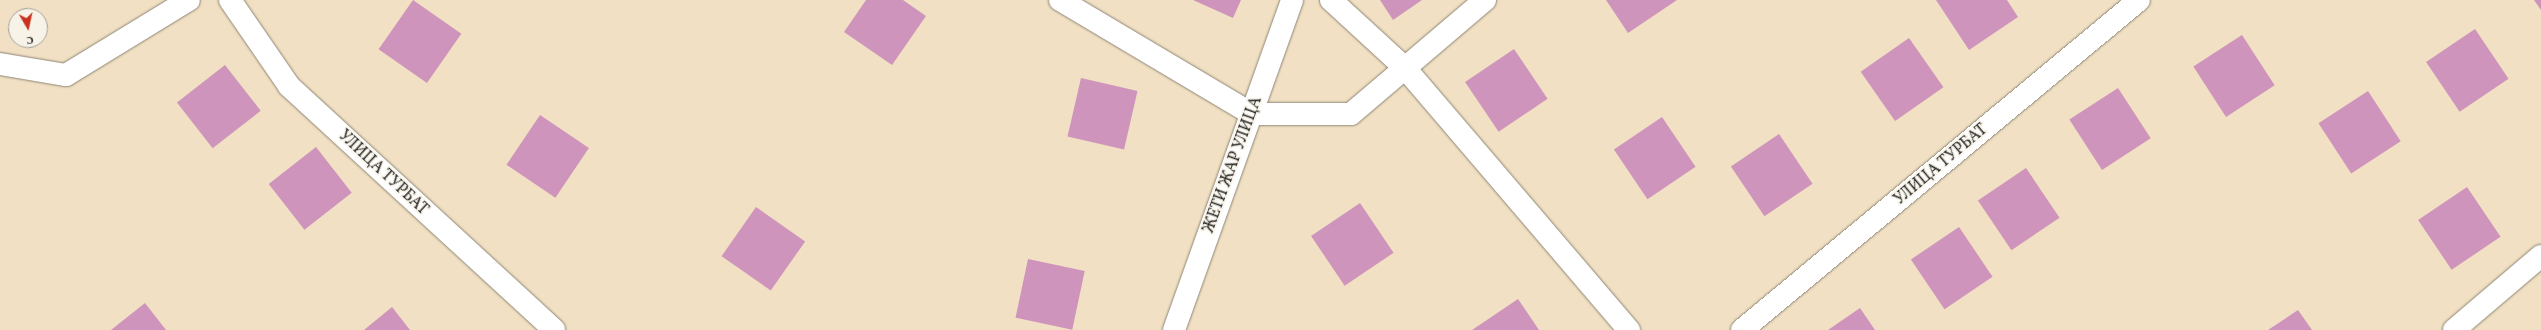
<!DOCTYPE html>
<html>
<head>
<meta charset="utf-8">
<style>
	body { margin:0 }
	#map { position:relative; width:2541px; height:330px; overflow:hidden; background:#f1e0c3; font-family:Vollkorn,serif }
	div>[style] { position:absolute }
	.building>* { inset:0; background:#ce94bb; transform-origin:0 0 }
	.roads { filter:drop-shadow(0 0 1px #8e8677) drop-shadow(0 0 1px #8e8677) }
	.minor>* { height:22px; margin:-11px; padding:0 11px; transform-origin:11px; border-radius:11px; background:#fff }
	span { translate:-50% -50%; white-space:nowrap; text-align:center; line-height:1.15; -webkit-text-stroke:3px #f7f3e8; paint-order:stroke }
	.street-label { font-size:16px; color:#2b2b2b }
	.north { position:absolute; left:8px; top:8px; width:40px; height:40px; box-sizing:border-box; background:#f7f3e8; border:1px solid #a5a39c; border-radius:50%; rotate:171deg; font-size:11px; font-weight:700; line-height:16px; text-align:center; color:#2b2b2b }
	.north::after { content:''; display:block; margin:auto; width:14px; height:18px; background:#c8321e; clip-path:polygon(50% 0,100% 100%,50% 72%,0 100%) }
</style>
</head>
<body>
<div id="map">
	<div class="building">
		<i style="left:413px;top:0;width:59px;height:60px;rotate:35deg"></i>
		<i style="clip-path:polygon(866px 0,903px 0,926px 16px,892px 65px,844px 32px)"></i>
		<i style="clip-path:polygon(1193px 0,1241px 0,1233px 18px)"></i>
		<i style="clip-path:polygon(1380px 0,1422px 0,1393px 20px)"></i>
		<i style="clip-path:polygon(1606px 0,1677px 0,1628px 33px)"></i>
		<i style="clip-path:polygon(1936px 0,2007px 0,2018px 17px,1969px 50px)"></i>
		<i style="clip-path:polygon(2534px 0,2541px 0,2541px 10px)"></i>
		<i style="left:2475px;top:29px;width:60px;height:59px;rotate:56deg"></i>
		<i style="left:2242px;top:35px;width:60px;height:58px;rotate:57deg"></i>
		<i style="left:1909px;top:38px;width:60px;height:59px;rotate:55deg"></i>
		<i style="left:1514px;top:49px;width:60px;height:59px;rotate:56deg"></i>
		<i style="left:225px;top:65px;width:58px;height:61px;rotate:52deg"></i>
		<i style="left:1081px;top:78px;width:58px;height:60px;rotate:13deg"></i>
		<i style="left:2118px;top:88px;width:60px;height:58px;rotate:57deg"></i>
		<i style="left:2368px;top:91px;width:60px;height:59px;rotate:57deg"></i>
		<i style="left:540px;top:115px;width:59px;height:60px;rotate:34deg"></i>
		<i style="left:1662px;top:117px;width:60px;height:58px;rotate:56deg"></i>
		<i style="left:1779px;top:134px;width:60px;height:58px;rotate:56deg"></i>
		<i style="left:316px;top:147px;width:58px;height:60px;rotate:52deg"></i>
		<i style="left:2026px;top:168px;width:60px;height:58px;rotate:56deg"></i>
		<i style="left:2467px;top:187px;width:60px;height:59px;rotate:56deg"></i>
		<i style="left:1360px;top:203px;width:60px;height:59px;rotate:56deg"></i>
		<i style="left:756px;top:207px;width:60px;height:60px;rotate:35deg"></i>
		<i style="left:1959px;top:227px;width:60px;height:58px;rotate:56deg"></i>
		<i style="left:1028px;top:259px;width:58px;height:60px;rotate:12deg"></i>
		<i style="clip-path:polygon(1518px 299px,1539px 330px,1472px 330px)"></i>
		<i style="clip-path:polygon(145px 303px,166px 330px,111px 330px)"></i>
		<i style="clip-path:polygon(392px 307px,410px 330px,364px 330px)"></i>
		<i style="clip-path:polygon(1860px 308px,1875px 330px,1828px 330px)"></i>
		<i style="clip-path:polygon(2298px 310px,2312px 330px,2268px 330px)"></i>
	</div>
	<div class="roads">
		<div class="minor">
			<i style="left:230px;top:0;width:104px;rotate:55.5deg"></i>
			<i style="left:289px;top:86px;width:360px;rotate:42.6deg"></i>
			<i style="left:1060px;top:0;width:223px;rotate:30.7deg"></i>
			<i style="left:1252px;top:114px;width:99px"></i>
			<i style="left:1351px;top:114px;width:176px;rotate:-40.4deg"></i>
			<i style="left:1331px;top:0;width:100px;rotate:42.6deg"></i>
			<i style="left:1405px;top:68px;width:345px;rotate:49.5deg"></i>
			<i style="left:0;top:64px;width:67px;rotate:9.5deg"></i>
			<i style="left:66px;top:75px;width:144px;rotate:-31.4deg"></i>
			<i style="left:1174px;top:330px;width:350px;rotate:-70.3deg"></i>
			<i style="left:1742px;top:330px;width:516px;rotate:-39.73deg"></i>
			<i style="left:2454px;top:330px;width:114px;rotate:-40.4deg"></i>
		</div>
	</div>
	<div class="street-label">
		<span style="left:1233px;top:165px;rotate:-70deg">ЖЕТИ ЖАР УЛИЦА</span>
		<span style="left:1941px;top:165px;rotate:-40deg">УЛИЦА ТУРБАТ</span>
		<span style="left:383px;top:173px;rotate:43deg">УЛИЦА ТУРБАТ</span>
	</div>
	<div class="north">С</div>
</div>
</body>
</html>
